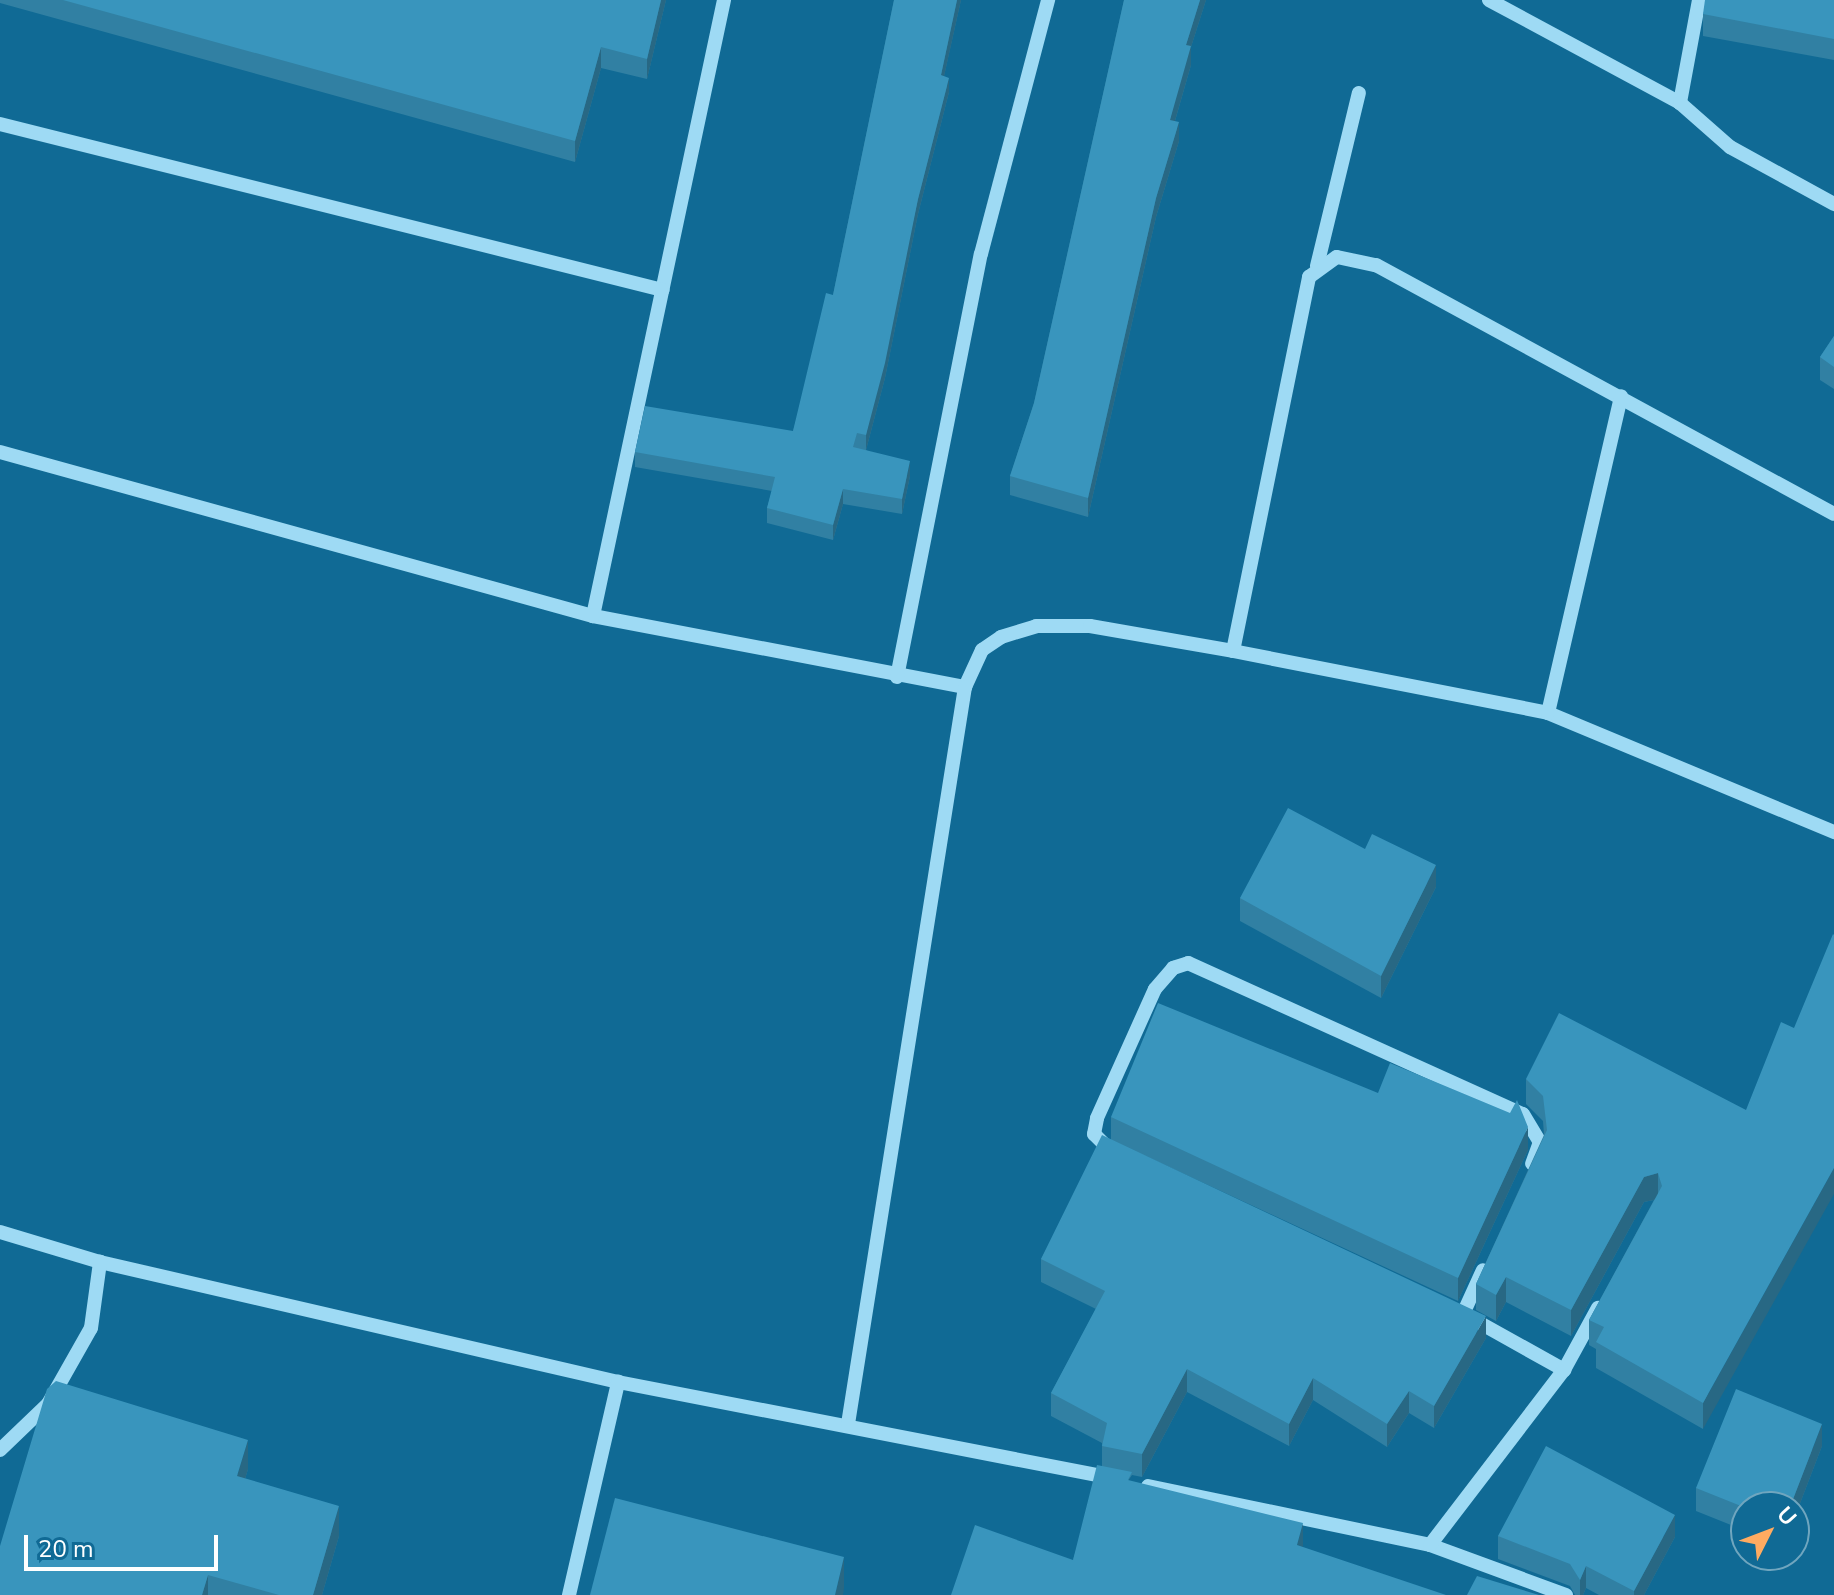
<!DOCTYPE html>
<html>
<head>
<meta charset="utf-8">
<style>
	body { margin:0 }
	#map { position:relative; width:1834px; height:1595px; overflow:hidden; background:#106a95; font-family:"Nunito Sans",sans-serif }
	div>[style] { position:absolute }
	.minor>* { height:14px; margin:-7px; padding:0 7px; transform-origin:7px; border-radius:7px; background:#9edaf4 }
	.wall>* { inset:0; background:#3180a3 }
	.shaded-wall>* { inset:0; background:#286884 }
	.building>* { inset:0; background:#3995bd }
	span { translate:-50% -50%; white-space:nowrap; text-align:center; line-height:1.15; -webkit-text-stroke:7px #106a95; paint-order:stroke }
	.north { position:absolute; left:1730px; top:1491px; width:80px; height:80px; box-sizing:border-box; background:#106a95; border:2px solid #70a6bf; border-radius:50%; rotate:48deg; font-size:22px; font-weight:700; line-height:32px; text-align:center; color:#fff }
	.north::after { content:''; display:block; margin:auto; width:28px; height:36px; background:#ffab61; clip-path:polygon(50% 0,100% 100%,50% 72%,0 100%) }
	.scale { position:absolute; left:24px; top:1535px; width:194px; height:36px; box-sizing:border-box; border:4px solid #fff; border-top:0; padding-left:10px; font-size:24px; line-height:28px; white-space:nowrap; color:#fff; -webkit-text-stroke:6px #106a95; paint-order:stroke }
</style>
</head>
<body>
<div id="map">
	<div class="minor">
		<i style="left:724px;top:0;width:630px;rotate:102.01deg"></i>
		<i style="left:593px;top:616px;width:379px;rotate:10.8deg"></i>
		<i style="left:965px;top:687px;width:41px;rotate:-65.3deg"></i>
		<i style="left:982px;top:650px;width:23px;rotate:-34deg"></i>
		<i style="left:1001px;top:637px;width:37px;rotate:-17deg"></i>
		<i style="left:1036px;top:626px;width:54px"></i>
		<i style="left:1090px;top:626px;width:145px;rotate:9.9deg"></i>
		<i style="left:1233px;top:651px;width:321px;rotate:11.1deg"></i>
		<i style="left:1548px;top:713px;width:310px;rotate:22.6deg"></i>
		<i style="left:1489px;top:0;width:217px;rotate:28.3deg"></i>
		<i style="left:1699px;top:0;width:105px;rotate:100.5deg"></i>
		<i style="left:1680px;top:103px;width:67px;rotate:41.3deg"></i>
		<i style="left:1730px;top:147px;width:119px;rotate:28.7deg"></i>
		<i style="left:0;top:124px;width:683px;rotate:14.06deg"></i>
		<i style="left:1317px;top:266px;width:178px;rotate:-76.4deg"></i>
		<i style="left:0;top:452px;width:615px;rotate:15.46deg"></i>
		<i style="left:1233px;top:651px;width:382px;rotate:-78.5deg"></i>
		<i style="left:1309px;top:277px;width:34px;rotate:-36deg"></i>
		<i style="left:1337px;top:257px;width:40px;rotate:12deg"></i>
		<i style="left:1376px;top:265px;width:521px;rotate:28.53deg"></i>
		<i style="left:897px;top:677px;width:431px;rotate:-78.8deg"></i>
		<i style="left:981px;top:254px;width:263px;rotate:-75.2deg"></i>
		<i style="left:1548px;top:713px;width:325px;rotate:-77deg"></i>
		<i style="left:1111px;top:1151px;width:24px;rotate:-135deg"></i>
		<i style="left:1094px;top:1134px;width:16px;rotate:-79deg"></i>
		<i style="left:1097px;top:1118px;width:141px;rotate:-65.8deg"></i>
		<i style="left:1155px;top:989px;width:28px;rotate:-49deg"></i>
		<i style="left:1173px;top:968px;width:16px;rotate:-18deg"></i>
		<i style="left:1188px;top:963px;width:367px;rotate:24.3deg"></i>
		<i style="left:1523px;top:1114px;width:33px;rotate:59deg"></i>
		<i style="left:1540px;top:1142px;width:23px;rotate:110deg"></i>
		<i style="left:0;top:1232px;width:104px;rotate:16.7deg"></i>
		<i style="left:100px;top:1262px;width:532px;rotate:13.04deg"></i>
		<i style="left:618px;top:1382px;width:503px;rotate:11deg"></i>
		<i style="left:1463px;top:1314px;width:48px;rotate:-65.6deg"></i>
		<i style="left:1471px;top:1318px;width:107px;rotate:29.2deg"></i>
		<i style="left:848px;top:1424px;width:746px;rotate:-80.98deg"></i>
		<i style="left:0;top:1450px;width:66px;rotate:-43.8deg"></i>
		<i style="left:48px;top:1404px;width:87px;rotate:-60.5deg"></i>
		<i style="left:91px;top:1328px;width:67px;rotate:-82.2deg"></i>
		<i style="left:1148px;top:1486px;width:288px;rotate:11.8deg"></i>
		<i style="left:1430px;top:1545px;width:145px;rotate:20.2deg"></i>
		<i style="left:1430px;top:1545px;width:220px;rotate:-52.6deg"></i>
		<i style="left:1564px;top:1370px;width:71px;rotate:-61.3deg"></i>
		<i style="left:569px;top:1595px;width:219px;rotate:-77deg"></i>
	</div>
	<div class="wall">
		<i style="clip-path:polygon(0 0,666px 0,647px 79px,601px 68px,575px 162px,0 3px)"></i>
		<i style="clip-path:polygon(894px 0,961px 0,944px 76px,949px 92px,918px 214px,885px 378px,866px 450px,910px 476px,902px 514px,843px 504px,833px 540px,767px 523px,767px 508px,772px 491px,635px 467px,635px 452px,793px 431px,833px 295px)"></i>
		<i style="clip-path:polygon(1124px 0,1206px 0,1191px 47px,1191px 65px,1175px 121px,1179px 141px,1156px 217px,1088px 517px,1010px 495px,1010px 476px,1034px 403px)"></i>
		<i style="clip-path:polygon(1834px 0,1834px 60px,1703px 36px,1703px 14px)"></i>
		<i style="clip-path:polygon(1834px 336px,1834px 389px,1820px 380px,1820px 357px)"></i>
		<i style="clip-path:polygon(1365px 849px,1436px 887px,1381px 998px,1240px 921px,1240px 898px)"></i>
		<i style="clip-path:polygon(1526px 1079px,1746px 1110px,1703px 1429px,1596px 1368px,1596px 1349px,1589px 1345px,1589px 1320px,1654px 1200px,1644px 1202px,1571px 1336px,1506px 1302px,1496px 1321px,1476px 1310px,1476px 1284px,1544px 1135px,1543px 1121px,1526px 1104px)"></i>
		<i style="clip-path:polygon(1378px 1093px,1528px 1150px,1458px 1301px,1141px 1154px,1486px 1338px,1434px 1428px,1409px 1413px,1387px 1447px,1313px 1400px,1289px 1446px,1187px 1392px,1142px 1477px,1132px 1475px,1073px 1560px,1102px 1466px,1102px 1443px,1051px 1416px,1051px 1393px,1096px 1309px,1041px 1282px,1041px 1259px,1111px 1139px,1111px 1117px)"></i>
		<i style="clip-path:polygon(1822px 1446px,1794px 1519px,1794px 1507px,1746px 1507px,1746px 1531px,1696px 1511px,1696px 1488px)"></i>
		<i style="clip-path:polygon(248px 1469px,245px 1479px,339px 1536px,322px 1595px,0 1595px)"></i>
		<i style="clip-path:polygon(1498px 1536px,1675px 1537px,1644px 1595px,1599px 1595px,1586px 1588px,1583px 1595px,1575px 1595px,1570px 1586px,1498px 1559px)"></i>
	</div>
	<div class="shaded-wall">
		<i style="clip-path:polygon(661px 0,666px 0,647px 79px,647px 59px)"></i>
		<i style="clip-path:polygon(957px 0,961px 0,941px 90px,941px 75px)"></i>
		<i style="clip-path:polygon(1200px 0,1206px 0,1191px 47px,1191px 65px,1170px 138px,1170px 120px,1186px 45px)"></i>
		<i style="clip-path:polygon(601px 47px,601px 68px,575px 162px,575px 141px)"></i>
		<i style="clip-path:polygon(949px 78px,949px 92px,918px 214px,885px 378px,866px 450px,866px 435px,918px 199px)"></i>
		<i style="clip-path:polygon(1179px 122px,1179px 141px,1156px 217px,1088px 517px,1088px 498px,1156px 198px)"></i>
		<i style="clip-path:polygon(910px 461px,910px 476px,902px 514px,902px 499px)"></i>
		<i style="clip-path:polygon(843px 489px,843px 504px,833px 540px,833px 525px)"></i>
		<i style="clip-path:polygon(1436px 865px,1436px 887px,1381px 998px,1381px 976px)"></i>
		<i style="clip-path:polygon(1528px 1127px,1528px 1150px,1458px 1301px,1458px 1278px)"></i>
		<i style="clip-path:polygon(1834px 1168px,1834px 1194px,1703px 1429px,1703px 1403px)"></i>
		<i style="clip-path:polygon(1658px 1173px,1658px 1199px,1644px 1202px,1571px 1336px,1571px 1310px,1644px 1177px)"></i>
		<i style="clip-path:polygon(1506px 1277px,1506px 1302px,1496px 1321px,1496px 1295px)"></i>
		<i style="clip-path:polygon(1486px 1316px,1486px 1338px,1434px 1428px,1434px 1406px)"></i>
		<i style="clip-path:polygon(1187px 1369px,1187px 1392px,1142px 1477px,1142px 1454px)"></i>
		<i style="clip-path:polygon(1313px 1378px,1313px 1400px,1289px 1446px,1289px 1424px)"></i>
		<i style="clip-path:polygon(1409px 1391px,1409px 1413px,1387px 1447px,1387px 1424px)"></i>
		<i style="clip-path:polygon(1822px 1424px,1822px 1446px,1794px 1519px,1794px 1507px,1790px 1507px)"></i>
		<i style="clip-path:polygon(248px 1440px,248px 1469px,237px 1506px,237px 1476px)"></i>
		<i style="clip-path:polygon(339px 1506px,339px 1536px,322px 1595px,313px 1595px)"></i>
		<i style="clip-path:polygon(1675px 1515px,1675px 1537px,1644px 1595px,1634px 1595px,1634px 1591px)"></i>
		<i style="clip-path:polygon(1303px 1523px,1303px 1547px,1297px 1545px)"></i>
		<i style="clip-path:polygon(844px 1557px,844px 1588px,843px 1595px,835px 1595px)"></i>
		<i style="clip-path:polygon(1586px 1566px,1586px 1588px,1583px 1595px,1580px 1595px,1580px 1580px)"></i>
		<i style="clip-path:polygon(208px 1575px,208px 1595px,202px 1595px)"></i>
	</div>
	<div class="building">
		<i style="clip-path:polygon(63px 0,661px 0,647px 59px,601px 47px,575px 141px)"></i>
		<i style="clip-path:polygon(894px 0,957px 0,941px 75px,949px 78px,918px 199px,885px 363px,866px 435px,857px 433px,853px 447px,910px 461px,902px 499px,843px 489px,833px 525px,767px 508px,775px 477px,635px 452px,645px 406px,793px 431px,826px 293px,833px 295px)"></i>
		<i style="clip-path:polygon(1124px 0,1200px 0,1186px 45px,1191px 46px,1170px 120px,1179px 122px,1156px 198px,1088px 498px,1010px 476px,1034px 403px)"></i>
		<i style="clip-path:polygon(1705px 0,1834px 0,1834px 39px,1703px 14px)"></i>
		<i style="clip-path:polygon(1834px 336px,1834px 367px,1820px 357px)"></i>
		<i style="clip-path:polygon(1288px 808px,1365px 849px,1372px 834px,1436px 865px,1381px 976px,1240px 898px)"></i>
		<i style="clip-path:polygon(1833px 934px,1834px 935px,1834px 1168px,1703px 1403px,1596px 1342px,1604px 1327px,1589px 1320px,1662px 1186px,1658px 1173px,1644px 1177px,1571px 1310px,1506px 1277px,1496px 1295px,1476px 1284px,1547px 1130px,1543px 1096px,1526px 1079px,1559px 1013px,1746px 1110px,1781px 1022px,1794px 1028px)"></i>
		<i style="clip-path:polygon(1158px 1003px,1378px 1093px,1390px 1063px,1510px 1113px,1517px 1100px,1528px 1127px,1458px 1278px,1111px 1117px)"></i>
		<i style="clip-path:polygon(1102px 1135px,1486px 1316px,1434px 1406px,1409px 1391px,1387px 1424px,1313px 1378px,1289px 1424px,1187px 1369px,1142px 1454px,1102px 1446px,1107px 1423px,1051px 1393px,1105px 1291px,1041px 1259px)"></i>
		<i style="clip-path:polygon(56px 1381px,248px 1440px,237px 1476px,339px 1506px,313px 1595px,279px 1595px,208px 1575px,202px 1595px,0 1595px,0 1546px,47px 1389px)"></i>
		<i style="clip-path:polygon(1736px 1389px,1822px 1424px,1790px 1507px,1746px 1507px,1746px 1508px,1696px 1488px)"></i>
		<i style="clip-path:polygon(1546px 1446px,1675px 1515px,1634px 1591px,1586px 1566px,1580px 1580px,1570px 1564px,1498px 1536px)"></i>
		<i style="clip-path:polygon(1097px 1465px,1132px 1472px,1128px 1480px,1303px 1523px,1297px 1545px,1446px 1595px,951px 1595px,975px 1525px,1073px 1560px)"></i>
		<i style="clip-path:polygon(615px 1498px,844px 1557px,835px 1595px,590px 1595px)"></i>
		<i style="clip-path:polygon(1477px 1576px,1539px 1595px,1467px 1595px)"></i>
	</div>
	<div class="north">U</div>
	<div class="scale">20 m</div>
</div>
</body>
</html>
